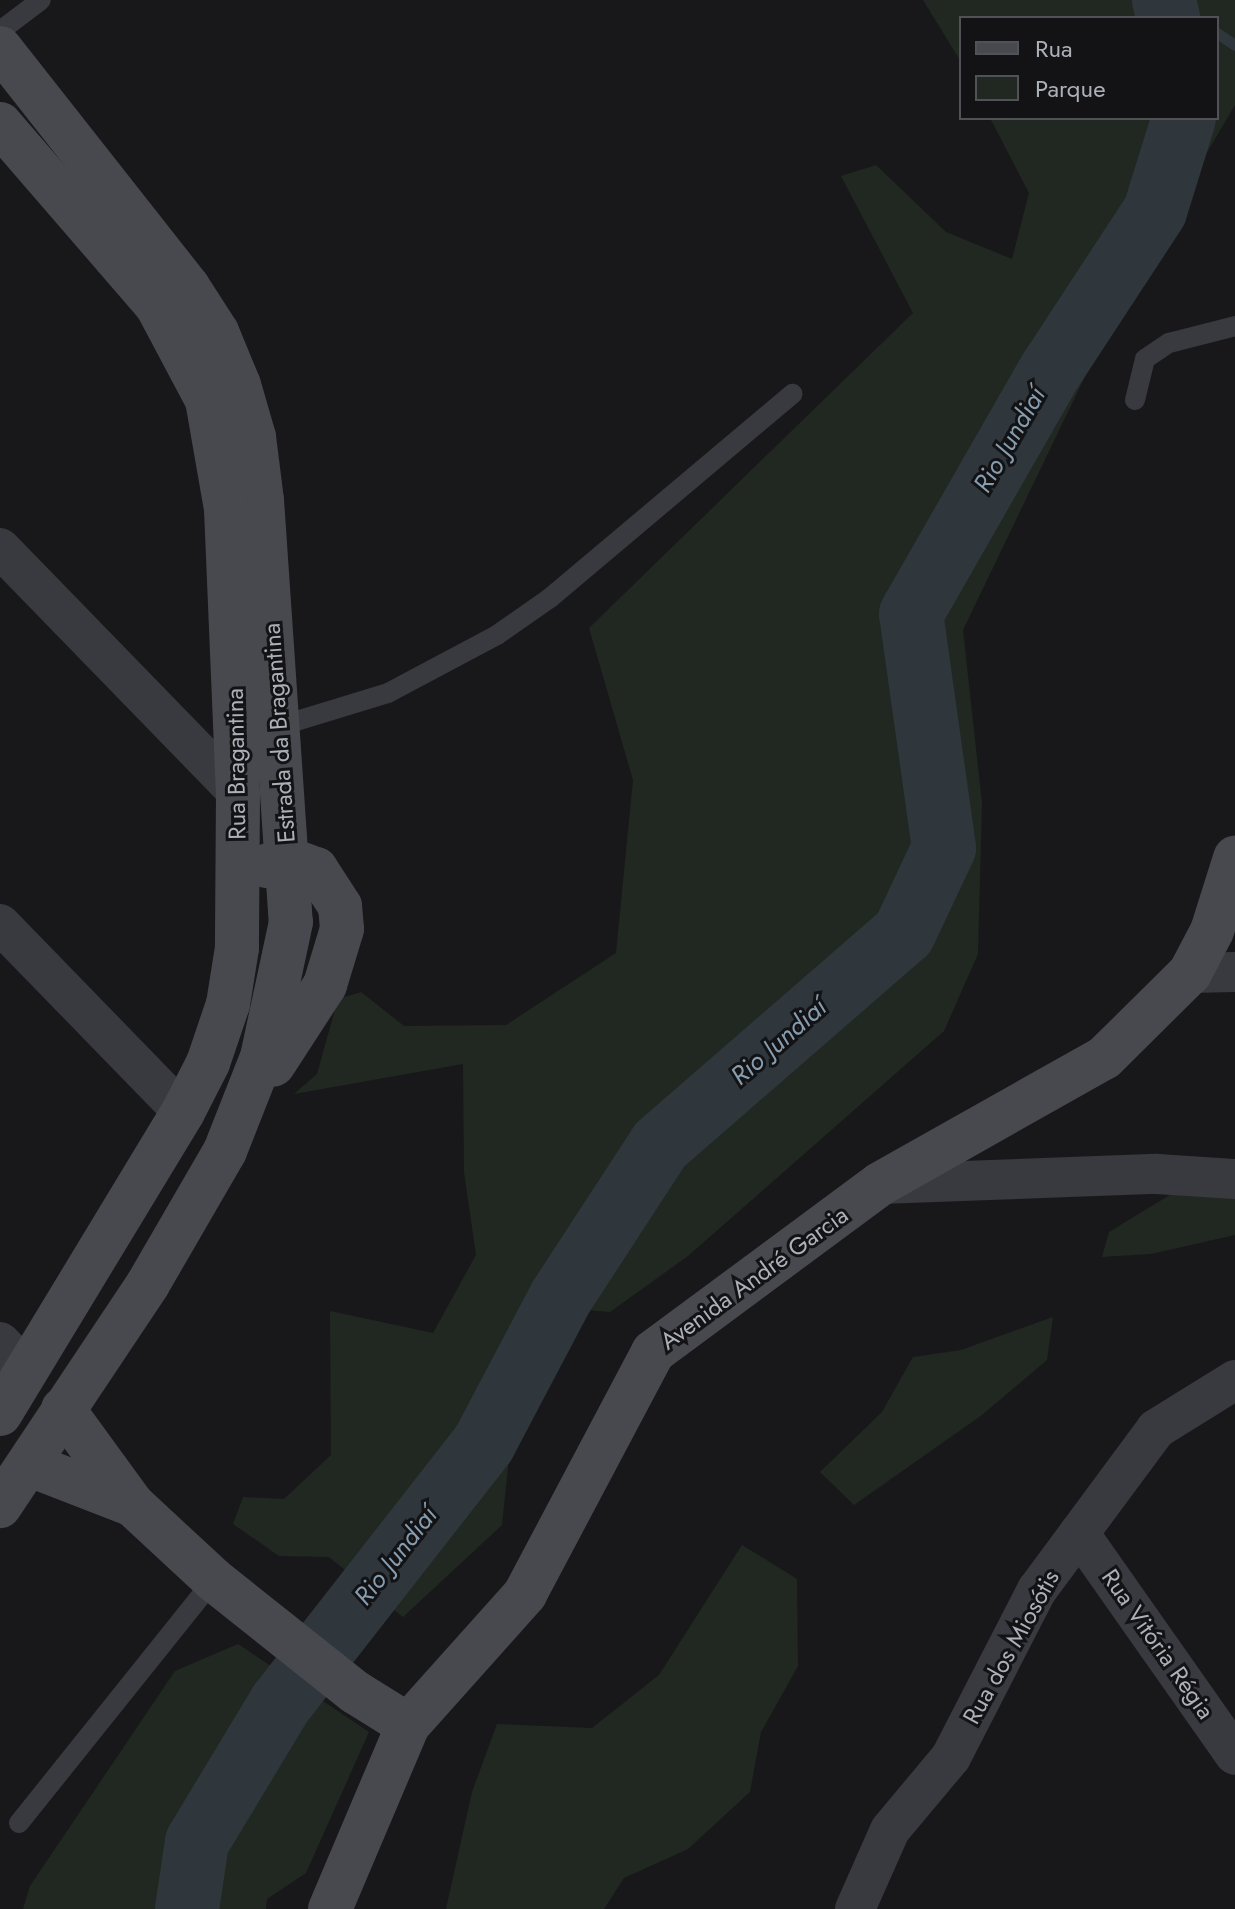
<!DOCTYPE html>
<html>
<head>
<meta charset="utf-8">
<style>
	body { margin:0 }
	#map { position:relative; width:1235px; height:1909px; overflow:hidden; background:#18181a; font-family:Jost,sans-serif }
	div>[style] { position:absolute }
	.green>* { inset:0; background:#202821 }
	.stream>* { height:11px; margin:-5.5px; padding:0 5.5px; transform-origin:5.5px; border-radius:5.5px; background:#2f373d }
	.river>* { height:64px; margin:-32px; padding:0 32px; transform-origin:32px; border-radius:32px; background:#2f373d }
	.lane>* { height:20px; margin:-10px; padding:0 10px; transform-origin:10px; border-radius:10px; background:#393a3f }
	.street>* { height:40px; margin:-20px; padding:0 20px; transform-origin:20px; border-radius:20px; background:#393a3f }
	.secondary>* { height:44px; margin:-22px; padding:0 22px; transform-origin:22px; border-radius:22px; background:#48494f }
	span { translate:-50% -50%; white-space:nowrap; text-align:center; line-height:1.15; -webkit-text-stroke:6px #131315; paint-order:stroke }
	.street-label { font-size:24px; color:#acb0b9 }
	.water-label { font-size:26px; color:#869db0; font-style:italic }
	.legend { position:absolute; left:959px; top:16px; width:260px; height:104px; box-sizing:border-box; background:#131315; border:2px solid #505257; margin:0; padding:10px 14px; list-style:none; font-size:24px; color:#acb0b9 }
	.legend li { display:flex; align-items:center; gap:16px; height:40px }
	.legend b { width:40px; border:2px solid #505257 }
</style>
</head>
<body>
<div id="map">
	<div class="green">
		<i style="clip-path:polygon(923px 0,1235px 0,1235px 105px,1129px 285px,963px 630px,982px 803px,978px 954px,944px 1031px,688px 1256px,610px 1312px,525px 1305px,502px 1525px,403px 1617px,329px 1557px,279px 1556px,233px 1524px,243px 1497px,284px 1499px,331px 1455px,330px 1311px,433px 1333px,476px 1255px,464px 1172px,463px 1064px,294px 1094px,317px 1074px,338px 999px,361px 992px,404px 1026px,506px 1025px,616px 953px,633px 780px,589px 628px,913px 313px,841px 176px,876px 165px,946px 232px,1012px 259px,1029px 193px,990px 118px,1217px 118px,1217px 18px,961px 18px,961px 62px)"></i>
		<i style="clip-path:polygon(1173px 1193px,1235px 1195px,1235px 1235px,1151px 1254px,1102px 1257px,1109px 1232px)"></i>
		<i style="clip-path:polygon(1053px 1317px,1047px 1360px,982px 1415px,854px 1505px,820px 1472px,882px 1412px,913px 1357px,961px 1350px)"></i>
		<i style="clip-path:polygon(742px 1545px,797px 1579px,798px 1666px,761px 1732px,750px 1792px,688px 1849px,624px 1878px,604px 1909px,446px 1909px,472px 1792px,497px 1724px,592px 1728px,659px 1675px)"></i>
		<i style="clip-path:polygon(238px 1644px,369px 1732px,306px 1873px,267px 1899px,266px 1909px,23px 1909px,30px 1886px,175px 1671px)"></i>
	</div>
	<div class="stream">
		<i style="left:1168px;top:0;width:32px;rotate:34deg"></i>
		<i style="left:1217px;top:33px;width:22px;rotate:34deg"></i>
	</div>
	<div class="river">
		<i style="left:1164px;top:0;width:18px;rotate:77deg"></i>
		<i style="left:187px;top:1909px;width:68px;rotate:-81.5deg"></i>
		<i style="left:197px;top:1842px;width:162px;rotate:-58.9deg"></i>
		<i style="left:281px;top:1703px;width:330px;rotate:-52deg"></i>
		<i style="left:484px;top:1443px;width:165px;rotate:-62.2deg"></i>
		<i style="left:561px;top:1297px;width:181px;rotate:-56.9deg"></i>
		<i style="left:660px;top:1145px;width:323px;rotate:-41deg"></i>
		<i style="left:904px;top:933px;width:94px;rotate:-64.8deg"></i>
		<i style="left:944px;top:848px;width:236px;rotate:-98deg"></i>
		<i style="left:911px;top:614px;width:281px;rotate:-60.2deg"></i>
		<i style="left:1051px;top:370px;width:190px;rotate:-56.8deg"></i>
		<i style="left:1155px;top:211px;width:97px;rotate:-72.7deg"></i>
	</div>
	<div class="lane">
		<i style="left:0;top:31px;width:51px;rotate:-37.1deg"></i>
		<i style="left:1135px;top:400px;width:42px;rotate:-76.3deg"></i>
		<i style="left:1145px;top:359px;width:29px;rotate:-34deg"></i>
		<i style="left:1169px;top:343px;width:68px;rotate:-14.4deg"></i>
		<i style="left:280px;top:726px;width:113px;rotate:-17deg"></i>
		<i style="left:388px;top:693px;width:123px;rotate:-28deg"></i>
		<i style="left:497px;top:635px;width:65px;rotate:-34.9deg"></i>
		<i style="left:550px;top:598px;width:317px;rotate:-40.1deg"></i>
		<i style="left:19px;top:1823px;width:312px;rotate:-51.3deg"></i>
	</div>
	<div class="street">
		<i style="left:0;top:548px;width:342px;rotate:45.8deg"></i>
		<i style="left:0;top:924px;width:262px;rotate:45.8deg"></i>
		<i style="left:1190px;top:973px;width:45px;rotate:-1.3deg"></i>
		<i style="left:880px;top:1184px;width:277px;rotate:-2.1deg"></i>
		<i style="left:1157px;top:1174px;width:78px;rotate:3.7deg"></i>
		<i style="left:0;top:1342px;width:39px;rotate:46deg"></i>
		<i style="left:1079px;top:1533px;width:271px;rotate:54.9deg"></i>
		<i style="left:855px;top:1909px;width:86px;rotate:-66.1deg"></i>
		<i style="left:890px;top:1830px;width:95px;rotate:-50.1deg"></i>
		<i style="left:951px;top:1757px;width:188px;rotate:-62.8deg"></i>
		<i style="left:1037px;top:1590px;width:200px;rotate:-53.5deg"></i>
		<i style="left:1156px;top:1429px;width:93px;rotate:-31.8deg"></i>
	</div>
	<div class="secondary">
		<i style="left:0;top:48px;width:304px;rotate:51.8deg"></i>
		<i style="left:188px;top:287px;width:54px;rotate:57.2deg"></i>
		<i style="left:217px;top:332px;width:57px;rotate:67.5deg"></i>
		<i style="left:239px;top:385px;width:54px;rotate:73.9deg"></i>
		<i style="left:254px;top:437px;width:64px;rotate:82.8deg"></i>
		<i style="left:262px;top:500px;width:423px;rotate:86.1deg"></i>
		<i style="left:291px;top:922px;width:138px;rotate:102.1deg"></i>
		<i style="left:262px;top:1057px;width:101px;rotate:111.5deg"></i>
		<i style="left:225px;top:1151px;width:154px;rotate:120.1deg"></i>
		<i style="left:148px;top:1284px;width:267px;rotate:123.7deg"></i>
		<i style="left:0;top:124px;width:240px;rotate:49.2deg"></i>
		<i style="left:157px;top:306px;width:106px;rotate:62deg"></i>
		<i style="left:207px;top:400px;width:111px;rotate:80.1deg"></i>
		<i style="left:226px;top:509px;width:284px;rotate:87.6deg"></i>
		<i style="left:238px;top:793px;width:155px;rotate:90.4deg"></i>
		<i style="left:237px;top:948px;width:57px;rotate:99.1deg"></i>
		<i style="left:228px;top:1004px;width:62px;rotate:108.7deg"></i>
		<i style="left:208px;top:1063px;width:55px;rotate:117deg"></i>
		<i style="left:183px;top:1112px;width:353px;rotate:121.2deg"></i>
		<i style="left:266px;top:866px;width:23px;rotate:-18deg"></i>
		<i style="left:288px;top:859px;width:30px;rotate:20deg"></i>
		<i style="left:316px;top:869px;width:44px;rotate:57deg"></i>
		<i style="left:340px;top:906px;width:23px;rotate:85deg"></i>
		<i style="left:342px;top:929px;width:59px;rotate:106.9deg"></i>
		<i style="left:325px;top:985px;width:95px;rotate:123deg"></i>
		<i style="left:63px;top:1409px;width:119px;rotate:53.9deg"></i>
		<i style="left:133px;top:1505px;width:110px;rotate:42.8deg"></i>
		<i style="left:214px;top:1580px;width:180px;rotate:38.5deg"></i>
		<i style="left:355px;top:1692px;width:62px;rotate:31.9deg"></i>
		<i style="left:30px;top:1465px;width:110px;rotate:21.2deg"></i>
		<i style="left:330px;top:1909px;width:200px;rotate:-67deg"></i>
		<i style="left:408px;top:1725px;width:176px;rotate:-48.2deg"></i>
		<i style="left:525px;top:1594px;width:274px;rotate:-62.1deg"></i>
		<i style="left:653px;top:1352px;width:282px;rotate:-36.5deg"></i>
		<i style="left:880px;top:1184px;width:257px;rotate:-29.4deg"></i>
		<i style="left:1104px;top:1058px;width:121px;rotate:-44.7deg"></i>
		<i style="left:1190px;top:973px;width:47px;rotate:-62.4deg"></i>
		<i style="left:1212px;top:931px;width:77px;rotate:-72.5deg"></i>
	</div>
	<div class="street-label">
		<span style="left:279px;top:733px;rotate:-94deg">Estrada da Bragantina</span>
		<span style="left:236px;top:764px;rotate:-91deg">Rua Bragantina</span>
		<span style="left:754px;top:1278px;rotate:-36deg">Avenida André Garcia</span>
		<span style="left:1158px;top:1644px;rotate:55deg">Rua Vitória Régia</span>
		<span style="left:1011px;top:1647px;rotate:-61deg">Rua dos Miosótis</span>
	</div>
	<div class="water-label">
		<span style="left:1010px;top:440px;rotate:-60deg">Rio Jundiaí</span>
		<span style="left:779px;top:1042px;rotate:-41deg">Rio Jundiaí</span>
		<span style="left:396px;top:1556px;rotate:-52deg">Rio Jundiaí</span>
	</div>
	<ul class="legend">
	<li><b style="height:10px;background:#48494f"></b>Rua</li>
	<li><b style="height:22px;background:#202821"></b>Parque</li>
	</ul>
</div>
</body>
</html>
